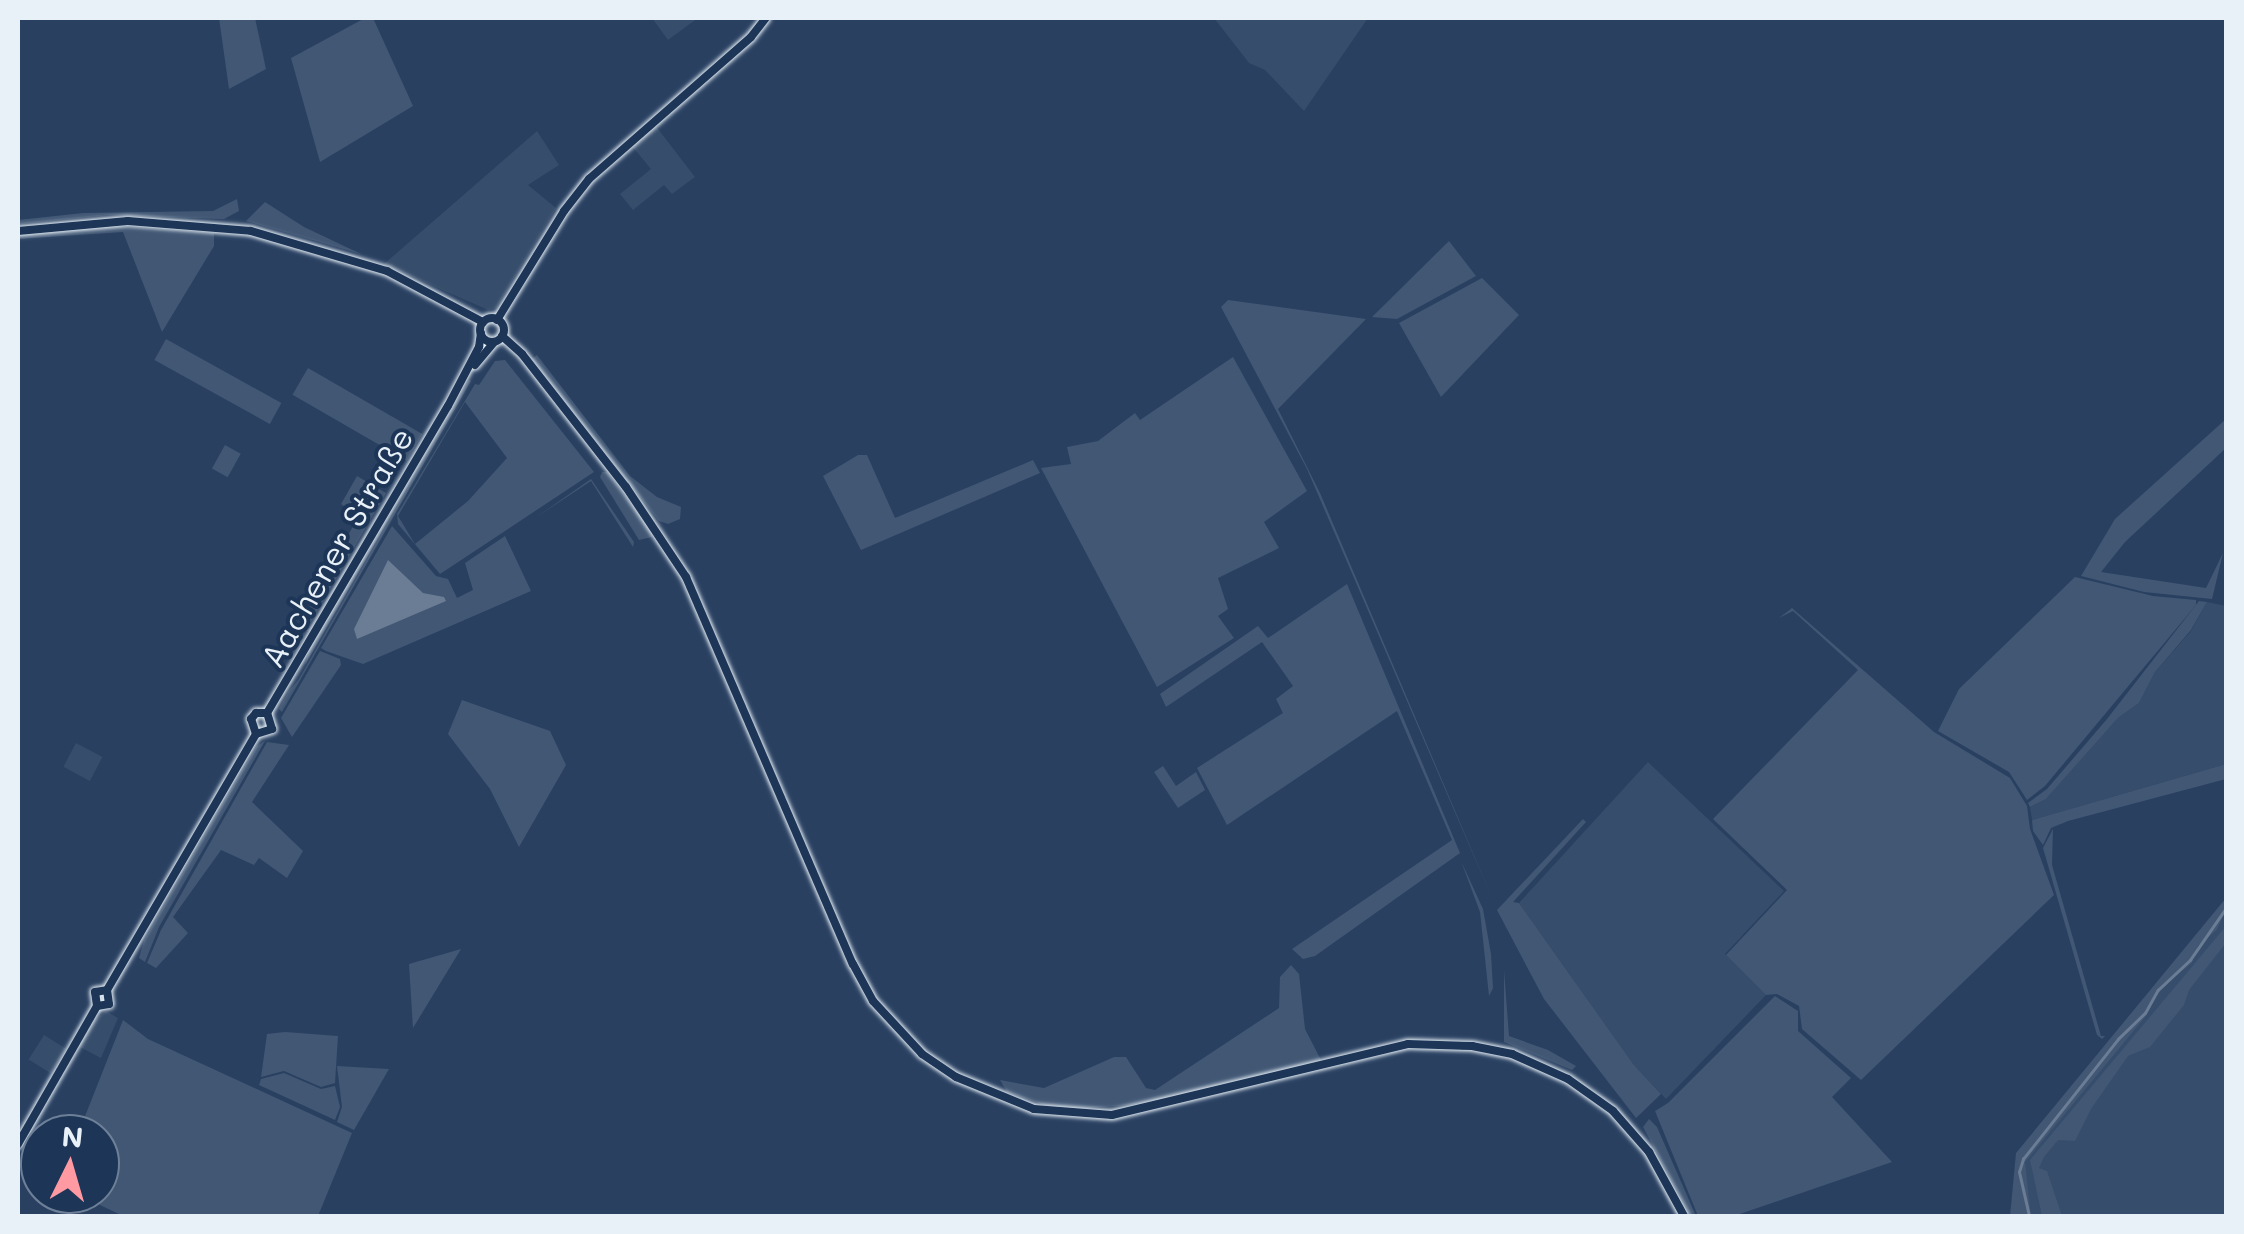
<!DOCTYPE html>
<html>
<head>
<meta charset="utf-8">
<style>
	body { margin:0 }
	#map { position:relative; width:2244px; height:1234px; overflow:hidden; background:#294061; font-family:Mali,sans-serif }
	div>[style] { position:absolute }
	.built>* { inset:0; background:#364d6b; transform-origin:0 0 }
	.green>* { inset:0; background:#415774; transform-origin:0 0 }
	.water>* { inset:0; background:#6b7c95 }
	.stream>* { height:2.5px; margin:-1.25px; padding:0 1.25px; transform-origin:1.25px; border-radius:1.25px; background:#6b7c95 }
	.roads { filter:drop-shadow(0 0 2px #e8f1f8) drop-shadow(0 0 2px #e8f1f8) }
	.secondary>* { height:8px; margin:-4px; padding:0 4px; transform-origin:4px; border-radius:4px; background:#1d3557 }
	.secondary>.ring { margin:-4px; padding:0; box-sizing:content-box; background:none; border:8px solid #1d3557; border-radius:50% }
	span { translate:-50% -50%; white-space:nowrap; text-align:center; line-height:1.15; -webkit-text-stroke:8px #1d3557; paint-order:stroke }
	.street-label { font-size:32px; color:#e8f1f8 }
	.frame { position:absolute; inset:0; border:20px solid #e8f1f8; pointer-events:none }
	.north { position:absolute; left:20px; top:1114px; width:100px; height:100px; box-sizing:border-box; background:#1d3557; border:2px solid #6e8097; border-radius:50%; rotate:5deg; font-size:28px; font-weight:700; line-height:40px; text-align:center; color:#e8f1f8 }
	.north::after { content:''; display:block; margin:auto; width:35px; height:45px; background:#ff9aa2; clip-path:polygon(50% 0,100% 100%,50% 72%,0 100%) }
</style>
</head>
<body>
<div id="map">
	<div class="built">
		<i style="clip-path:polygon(652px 18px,698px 18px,668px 40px)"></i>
		<i style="clip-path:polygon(1214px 18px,1368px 18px,1304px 111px,1265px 70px,1249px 63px)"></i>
		<i style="clip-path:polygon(655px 125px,695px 177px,672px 194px,664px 185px,633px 210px,620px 194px,651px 169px,631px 145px)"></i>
		<i style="clip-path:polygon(537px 131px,559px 165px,528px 185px,556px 208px,496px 308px,488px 310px,384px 264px)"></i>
		<i style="clip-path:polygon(2207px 602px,2226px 606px,2226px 764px,2032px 820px,2030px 807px,2046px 799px,2118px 718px,2139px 703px,2155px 672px,2191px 631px)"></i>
		<i style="left:76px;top:743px;width:30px;height:27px;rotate:28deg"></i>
		<i style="clip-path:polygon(1648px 762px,1784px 891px,1725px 954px,1766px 995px,1666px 1099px,1634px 1065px,1519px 903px)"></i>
		<i style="clip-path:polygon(2226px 910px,2226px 1216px,2031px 1216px,2024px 1162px,2147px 1015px,2160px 990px,2192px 963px,2198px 946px,2217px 930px)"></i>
		<i style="clip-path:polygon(106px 1011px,118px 1018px,101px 1058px,78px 1046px,92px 1023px)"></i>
		<i style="left:44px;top:1035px;width:26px;height:29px;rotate:32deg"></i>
	</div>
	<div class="green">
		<i style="clip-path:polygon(219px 18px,255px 18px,266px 69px,229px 89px)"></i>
		<i style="clip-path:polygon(365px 18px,373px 18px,413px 106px,320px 162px,291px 58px)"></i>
		<i style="clip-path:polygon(237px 199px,239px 211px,224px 219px,108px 215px,18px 224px,18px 220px,83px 213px,213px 211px)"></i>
		<i style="clip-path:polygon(265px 202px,304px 227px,361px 254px,246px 221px)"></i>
		<i style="clip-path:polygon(98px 225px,214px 233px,214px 246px,162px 332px,123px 232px,18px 239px,18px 234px)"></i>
		<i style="clip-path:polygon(1449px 241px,1476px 276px,1397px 319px,1372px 317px)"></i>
		<i style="clip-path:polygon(1482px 278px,1519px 315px,1441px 397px,1399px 323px)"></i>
		<i style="clip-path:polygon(1228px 300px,1366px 319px,1278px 409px,1320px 493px,1495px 905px,1307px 469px,1221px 307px)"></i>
		<i style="left:166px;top:339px;width:132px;height:24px;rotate:29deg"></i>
		<i style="clip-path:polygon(537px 355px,630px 476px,657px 497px,681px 507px,680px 519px,668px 524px,659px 521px,532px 359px)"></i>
		<i style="clip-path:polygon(1233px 357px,1307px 491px,1264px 522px,1279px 548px,1218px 578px,1228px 609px,1218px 616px,1234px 638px,1157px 687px,1041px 468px,1071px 464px,1067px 447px,1098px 441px,1135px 413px,1140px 420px)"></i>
		<i style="clip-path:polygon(evenodd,505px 360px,594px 472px,440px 574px,398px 524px,397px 514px,475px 384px,479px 385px,495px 361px,505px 360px,465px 402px,507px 458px,468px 501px,415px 544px,398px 516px,465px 402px)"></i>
		<i style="left:308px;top:368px;width:132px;height:31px;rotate:30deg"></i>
		<i style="clip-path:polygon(469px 380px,471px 381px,282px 712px,279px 709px,289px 691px,299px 679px,440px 431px,305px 665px,311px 645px)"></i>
		<i style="clip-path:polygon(2226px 419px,2226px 448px,2125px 542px,2101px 572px,2206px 588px,2223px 553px,2212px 599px,2144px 592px,2081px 576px,2115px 519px)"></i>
		<i style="left:225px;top:445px;width:18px;height:27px;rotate:29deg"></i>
		<i style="clip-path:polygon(858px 455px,867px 455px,895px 518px,1033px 460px,1040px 473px,861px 550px,823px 476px)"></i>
		<i style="clip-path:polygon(607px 472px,653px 533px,652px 537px,639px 540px,600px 477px,602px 472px)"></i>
		<i style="clip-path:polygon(357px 476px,386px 493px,307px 628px,300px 624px,358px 517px,341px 504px)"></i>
		<i style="clip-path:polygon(400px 476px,310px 632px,306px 630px,309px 629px)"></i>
		<i style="clip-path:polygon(591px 479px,634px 542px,633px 547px,591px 481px,535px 518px)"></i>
		<i style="clip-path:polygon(392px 526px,436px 576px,448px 579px,457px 598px,473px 590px,465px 563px,505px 536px,531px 591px,363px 664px,326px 651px,321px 648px)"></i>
		<i style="clip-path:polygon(2075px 577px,2153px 596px,2196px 600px,2196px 605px,2045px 786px,2027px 800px,2009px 772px,1938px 731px,1959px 689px)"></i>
		<i style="clip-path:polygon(1347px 584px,1460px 853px,1315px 956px,1303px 959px,1292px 949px,1452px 840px,1397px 711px,1227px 825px,1197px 768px,1283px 713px,1276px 699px,1293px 686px,1262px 642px,1166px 707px,1160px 694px,1258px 626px,1268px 638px)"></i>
		<i style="clip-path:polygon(2199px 601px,2207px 602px,2191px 630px,2155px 672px,2139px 703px,2118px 718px,2046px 799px,2030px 807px,2028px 803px,2047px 789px,2107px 719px)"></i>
		<i style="clip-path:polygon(1792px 608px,1934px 732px,2010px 778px,2027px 806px,2030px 829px,2054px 895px,1861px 1080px,1802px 1029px,1799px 1006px,1777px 994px,1766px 995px,1726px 955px,1787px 890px,1713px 819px,1858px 670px,1793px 611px,1779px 618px)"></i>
		<i style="clip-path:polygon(320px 651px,340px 659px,341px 665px,292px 737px,281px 718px)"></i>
		<i style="clip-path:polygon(462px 700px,550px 731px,566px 765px,519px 847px,490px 789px,448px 734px)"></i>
		<i style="clip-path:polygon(265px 741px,159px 927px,145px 962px,139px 958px,144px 941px,217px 814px,257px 746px)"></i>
		<i style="clip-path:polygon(267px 742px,289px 745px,252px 802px,303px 851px,287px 878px,259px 858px,254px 865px,221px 850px,173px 917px,188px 933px,156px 968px,147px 963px,161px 930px)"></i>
		<i style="clip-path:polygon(2226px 764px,2226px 779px,2068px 821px,2051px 828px,2043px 845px,2033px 831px,2032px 820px)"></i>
		<i style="clip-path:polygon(1163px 766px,1176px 786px,1196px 772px,1205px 790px,1178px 808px,1154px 772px)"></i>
		<i style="clip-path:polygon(1583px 819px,1586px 822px,1513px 902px,1519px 903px,1634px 1065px,1661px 1094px,1636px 1118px,1544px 999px,1497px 910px)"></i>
		<i style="clip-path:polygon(2053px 829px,2052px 865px,2101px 1036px,2105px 1036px,2102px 1039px,2097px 1035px,2043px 848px)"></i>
		<i style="clip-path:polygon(1461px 861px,1483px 909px,1491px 954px,1493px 988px,1489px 996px,1480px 912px)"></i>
		<i style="clip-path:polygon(2226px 898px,2226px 910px,2217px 930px,2198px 946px,2192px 963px,2160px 990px,2147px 1015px,2025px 1162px,2031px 1216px,2010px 1216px,2016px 1153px)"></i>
		<i style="clip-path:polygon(2226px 926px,2226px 943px,2189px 990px,2184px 1005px,2150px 1047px,2128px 1056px,2091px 1109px,2075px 1141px,2058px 1140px,2044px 1157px,2039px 1168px,2047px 1171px,2062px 1216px,2042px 1216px,2030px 1160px)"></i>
		<i style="clip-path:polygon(461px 949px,413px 1028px,413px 1029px,409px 964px)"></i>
		<i style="clip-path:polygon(1291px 965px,1299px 974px,1305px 1029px,1321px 1060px,1173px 1099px,1118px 1106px,1067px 1109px,1045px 1105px,1007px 1092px,1000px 1080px,1044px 1088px,1114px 1057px,1126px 1057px,1146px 1088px,1155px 1090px,1279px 1008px,1280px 977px)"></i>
		<i style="clip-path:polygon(1504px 970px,1509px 1036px,1548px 1050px,1576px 1066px,1572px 1070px,1504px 1042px)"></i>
		<i style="clip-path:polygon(1775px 996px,1798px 1011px,1798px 1031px,1851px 1078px,1832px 1097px,1892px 1162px,1734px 1216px,1698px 1216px,1655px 1111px,1668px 1103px)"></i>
		<i style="clip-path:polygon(123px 1020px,148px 1039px,352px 1133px,318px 1216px,123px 1216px,79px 1195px,100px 1194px,100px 1134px,78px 1134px)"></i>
		<i style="clip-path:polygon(285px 1032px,338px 1036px,335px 1083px,321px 1087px,284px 1071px,261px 1077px,267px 1034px)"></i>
		<i style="clip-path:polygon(337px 1066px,389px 1069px,354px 1130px,337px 1122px,342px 1107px)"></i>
		<i style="clip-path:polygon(284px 1073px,321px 1089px,335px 1086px,340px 1107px,335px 1120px,259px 1085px,261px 1079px)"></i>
		<i style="clip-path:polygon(1649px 1119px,1657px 1127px,1696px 1216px,1691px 1216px,1643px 1127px)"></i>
	</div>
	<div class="water">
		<i style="clip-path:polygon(388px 560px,423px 593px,444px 597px,446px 601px,357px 639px,354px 629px)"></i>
	</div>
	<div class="stream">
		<i style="left:2029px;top:1216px;width:45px;rotate:-102.8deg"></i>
		<i style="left:2019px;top:1172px;width:14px;rotate:-73deg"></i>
		<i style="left:2023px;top:1159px;width:153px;rotate:-51.6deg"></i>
		<i style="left:2118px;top:1039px;width:37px;rotate:-44deg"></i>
		<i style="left:2145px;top:1013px;width:26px;rotate:-61deg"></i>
		<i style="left:2158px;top:990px;width:44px;rotate:-43.2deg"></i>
		<i style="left:2190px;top:960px;width:63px;rotate:-55.3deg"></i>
	</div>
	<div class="roads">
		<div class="secondary">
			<i style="left:18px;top:231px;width:110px;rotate:-5.2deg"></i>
			<i style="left:128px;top:221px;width:123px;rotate:4.6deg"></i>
			<i style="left:251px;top:231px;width:142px;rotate:16.4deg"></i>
			<i style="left:387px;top:271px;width:109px;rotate:28deg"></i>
			<i class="ring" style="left:480px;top:318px;width:16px;height:16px"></i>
			<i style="left:497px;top:320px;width:128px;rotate:-58.4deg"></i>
			<i style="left:564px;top:211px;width:41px;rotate:-52deg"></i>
			<i style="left:589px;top:179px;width:215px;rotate:-41.2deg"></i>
			<i style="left:751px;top:37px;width:24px;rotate:-52deg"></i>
			<i style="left:502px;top:336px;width:27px;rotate:42deg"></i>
			<i style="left:522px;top:354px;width:169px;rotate:52deg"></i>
			<i style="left:626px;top:487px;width:108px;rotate:56.3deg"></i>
			<i style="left:686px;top:577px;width:421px;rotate:66.7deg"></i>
			<i style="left:853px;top:964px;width:42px;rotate:61.6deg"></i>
			<i style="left:873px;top:1001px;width:72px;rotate:47.2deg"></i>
			<i style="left:922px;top:1054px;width:41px;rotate:34.1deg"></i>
			<i style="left:956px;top:1077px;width:84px;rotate:22.3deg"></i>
			<i style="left:1034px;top:1109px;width:78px;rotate:4.4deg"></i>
			<i style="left:1112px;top:1115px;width:304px;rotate:-13.5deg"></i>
			<i style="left:1408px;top:1044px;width:64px;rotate:1.8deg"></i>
			<i style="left:1472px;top:1046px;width:41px;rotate:11.3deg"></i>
			<i style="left:1512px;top:1054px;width:61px;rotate:24.1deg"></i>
			<i style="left:1568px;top:1079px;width:55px;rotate:35.4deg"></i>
			<i style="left:1613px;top:1111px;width:55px;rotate:48.7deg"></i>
			<i style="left:1649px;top:1152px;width:73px;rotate:61.3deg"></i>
			<i style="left:475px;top:365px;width:30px;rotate:-50deg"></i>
			<i style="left:267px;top:713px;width:356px;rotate:-59.5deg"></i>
			<i style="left:448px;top:406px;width:67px;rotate:-62.3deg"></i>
			<i style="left:479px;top:347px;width:14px;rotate:-82deg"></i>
			<i style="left:256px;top:734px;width:16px;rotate:-108deg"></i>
			<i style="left:251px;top:719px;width:8px;rotate:-50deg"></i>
			<i style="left:256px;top:713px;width:11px"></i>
			<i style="left:256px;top:734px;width:17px;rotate:-17deg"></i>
			<i style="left:272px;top:729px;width:17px;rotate:-107deg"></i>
			<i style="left:107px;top:990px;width:296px;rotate:-59.8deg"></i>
			<i style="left:97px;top:1006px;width:12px;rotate:-9deg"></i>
			<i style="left:109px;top:1004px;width:14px;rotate:-98deg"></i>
			<i style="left:97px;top:1006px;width:14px;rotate:-98deg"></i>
			<i style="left:95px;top:992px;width:12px;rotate:-9deg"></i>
			<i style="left:18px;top:1144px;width:159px;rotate:-60.2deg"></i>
		</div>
	</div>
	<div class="street-label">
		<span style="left:336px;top:547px;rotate:-60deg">Aachener Straße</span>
	</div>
	<div class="frame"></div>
	<div class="north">N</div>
</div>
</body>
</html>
